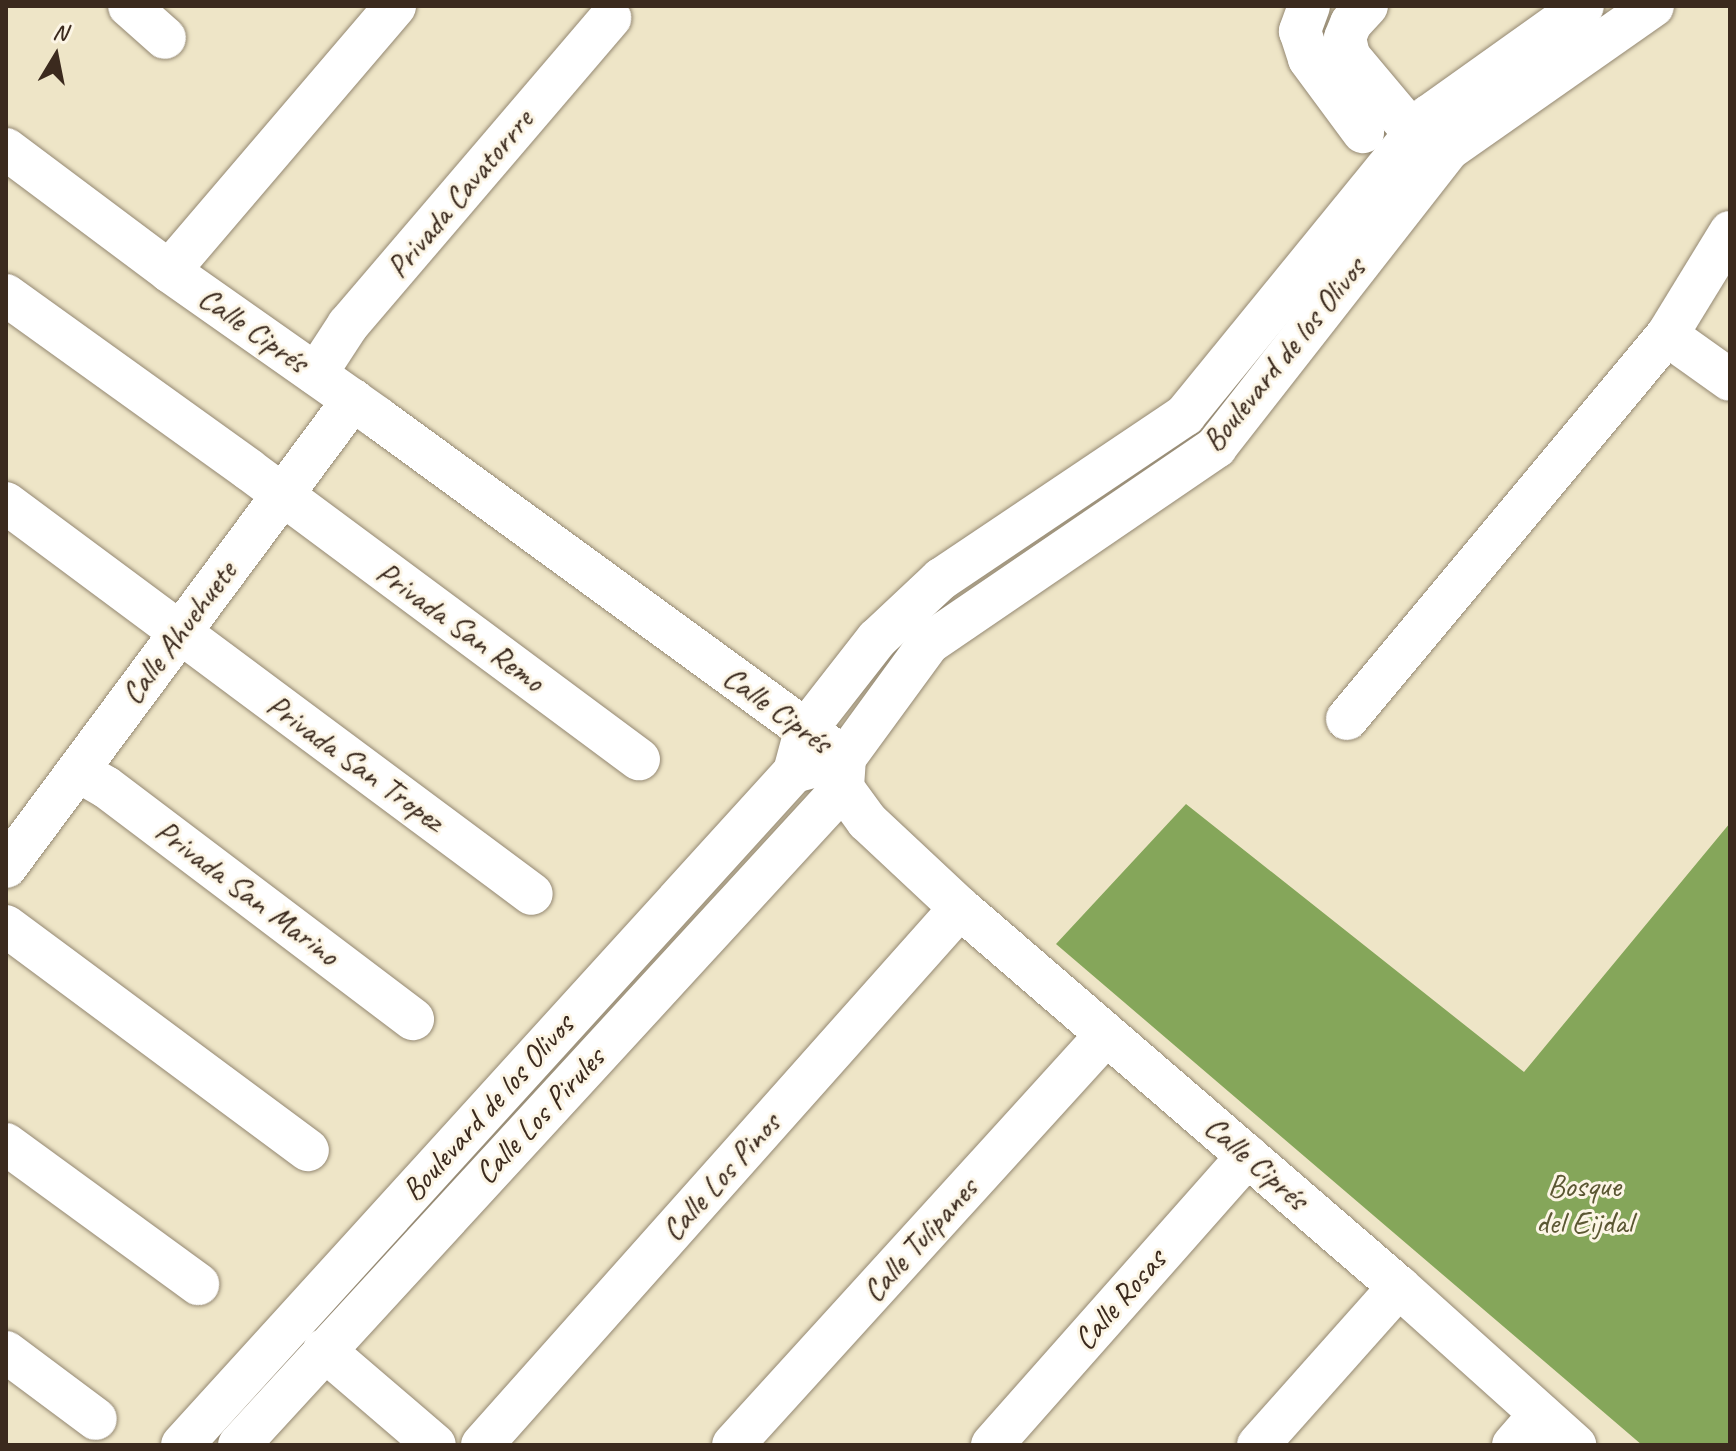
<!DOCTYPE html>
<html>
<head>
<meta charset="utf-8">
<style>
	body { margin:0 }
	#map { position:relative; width:1736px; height:1451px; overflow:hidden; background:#eee5c7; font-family:Caveat,sans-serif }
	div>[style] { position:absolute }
	.forest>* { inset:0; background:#85a65a }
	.roads { filter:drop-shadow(0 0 2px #948872) drop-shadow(0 0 2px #948872) }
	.minor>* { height:42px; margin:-21px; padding:0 21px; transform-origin:21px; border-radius:21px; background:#fff }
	span { translate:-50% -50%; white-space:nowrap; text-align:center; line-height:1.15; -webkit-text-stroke:6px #fcf5e5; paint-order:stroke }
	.street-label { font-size:32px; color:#3b2a1e }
	.park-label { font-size:32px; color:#5b5733 }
	.frame { position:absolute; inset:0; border:8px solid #3b2a1e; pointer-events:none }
	.north { position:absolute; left:16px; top:16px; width:80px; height:80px; -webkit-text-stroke:6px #fcf5e5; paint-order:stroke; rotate:10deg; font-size:22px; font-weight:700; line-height:32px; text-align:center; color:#3b2a1e }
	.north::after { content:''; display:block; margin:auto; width:28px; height:36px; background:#3b2a1e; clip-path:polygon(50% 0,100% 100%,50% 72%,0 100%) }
</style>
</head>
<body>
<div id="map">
	<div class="forest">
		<i style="clip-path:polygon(1186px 804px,1524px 1072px,1730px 823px,1730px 1445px,1642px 1445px,1056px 944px)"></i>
	</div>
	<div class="roads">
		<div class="minor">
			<i style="left:129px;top:6px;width:48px;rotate:41.6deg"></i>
			<i style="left:1309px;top:6px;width:27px;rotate:110deg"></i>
			<i style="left:1300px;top:31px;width:29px;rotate:72deg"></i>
			<i style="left:1309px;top:59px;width:91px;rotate:53.5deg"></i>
			<i style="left:1367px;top:6px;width:23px;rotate:133deg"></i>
			<i style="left:1351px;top:23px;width:16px;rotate:112deg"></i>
			<i style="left:1345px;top:38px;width:18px;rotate:77deg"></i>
			<i style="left:1349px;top:56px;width:129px;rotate:50deg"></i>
			<i style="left:6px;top:149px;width:204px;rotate:36.8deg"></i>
			<i style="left:169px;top:271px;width:256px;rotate:35.1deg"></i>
			<i style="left:378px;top:418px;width:557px;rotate:36.09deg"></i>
			<i style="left:169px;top:271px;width:348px;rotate:-49.5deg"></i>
			<i style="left:6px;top:295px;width:298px;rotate:35.7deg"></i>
			<i style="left:248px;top:469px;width:487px;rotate:36.6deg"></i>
			<i style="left:1667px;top:335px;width:121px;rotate:-58.5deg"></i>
			<i style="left:316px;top:374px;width:59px;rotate:-56.9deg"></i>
			<i style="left:348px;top:325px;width:404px;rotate:-49.5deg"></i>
			<i style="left:6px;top:503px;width:655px;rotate:36.63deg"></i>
			<i style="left:1347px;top:719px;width:500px;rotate:-50.2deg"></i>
			<i style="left:1667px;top:335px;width:77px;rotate:35.5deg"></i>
			<i style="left:845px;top:758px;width:30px;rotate:94deg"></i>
			<i style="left:843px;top:788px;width:41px;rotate:54deg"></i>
			<i style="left:867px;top:821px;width:127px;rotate:43.1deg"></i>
			<i style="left:960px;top:908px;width:580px;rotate:40.8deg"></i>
			<i style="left:1399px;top:1287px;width:237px;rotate:41.9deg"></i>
			<i style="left:78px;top:771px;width:32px;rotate:30deg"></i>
			<i style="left:106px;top:787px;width:385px;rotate:37.1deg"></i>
			<i style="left:794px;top:772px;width:53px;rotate:-15.4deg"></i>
			<i style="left:845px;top:758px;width:142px;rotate:-53.9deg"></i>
			<i style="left:929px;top:643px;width:348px;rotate:-34.3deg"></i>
			<i style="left:1216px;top:447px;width:378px;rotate:-52deg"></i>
			<i style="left:1449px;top:149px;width:249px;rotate:-35deg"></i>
			<i style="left:6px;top:867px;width:582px;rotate:-53.39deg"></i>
			<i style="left:6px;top:926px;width:376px;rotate:36.6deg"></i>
			<i style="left:6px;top:1144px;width:238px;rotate:36.1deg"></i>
			<i style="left:324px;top:1350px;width:146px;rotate:40.6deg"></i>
			<i style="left:6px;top:1352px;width:112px;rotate:36.7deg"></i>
			<i style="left:182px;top:1445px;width:910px;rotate:-47.72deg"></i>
			<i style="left:794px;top:772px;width:42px;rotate:-75deg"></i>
			<i style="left:805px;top:731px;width:117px;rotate:-52deg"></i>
			<i style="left:877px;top:639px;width:88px;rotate:-43.2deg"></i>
			<i style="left:941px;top:579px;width:294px;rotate:-33.9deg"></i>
			<i style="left:1185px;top:415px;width:386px;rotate:-50.8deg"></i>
			<i style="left:1429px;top:116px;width:189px;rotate:-35.5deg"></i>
			<i style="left:239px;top:1445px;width:892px;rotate:-47.41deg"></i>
			<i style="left:482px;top:1445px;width:719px;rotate:-48.33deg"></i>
			<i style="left:733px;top:1445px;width:554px;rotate:-47.71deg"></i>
			<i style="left:992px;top:1445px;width:386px;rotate:-48.5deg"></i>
			<i style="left:1258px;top:1445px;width:212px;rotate:-48.3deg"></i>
			<i style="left:1513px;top:1445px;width:41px;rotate:-48.9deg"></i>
		</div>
	</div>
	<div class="street-label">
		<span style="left:460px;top:194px;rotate:-50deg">Privada Cavatorrre</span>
		<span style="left:253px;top:330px;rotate:35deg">Calle Ciprés</span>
		<span style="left:1284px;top:355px;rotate:-51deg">Boulevard de los Olivos</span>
		<span style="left:460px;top:627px;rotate:36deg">Privada San Remo</span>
		<span style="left:179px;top:633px;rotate:-53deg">Calle Ahuehuete</span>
		<span style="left:777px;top:710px;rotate:36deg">Calle Ciprés</span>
		<span style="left:355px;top:763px;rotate:36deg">Privada San Tropez</span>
		<span style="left:247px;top:893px;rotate:37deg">Privada San Marino</span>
		<span style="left:488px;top:1108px;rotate:-48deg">Boulevard de los Olivos</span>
		<span style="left:540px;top:1116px;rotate:-47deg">Calle Los Pirules</span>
		<span style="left:1256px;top:1163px;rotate:41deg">Calle Ciprés</span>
		<span style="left:721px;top:1177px;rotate:-48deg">Calle Los Pinos</span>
		<span style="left:920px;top:1240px;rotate:-48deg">Calle Tulipanes</span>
		<span style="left:1120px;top:1300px;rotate:-49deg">Calle Rosas</span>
	</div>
	<div class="park-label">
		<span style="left:1584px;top:1205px">Bosque<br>del Eijdal</span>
	</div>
	<div class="frame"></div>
	<div class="north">N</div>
</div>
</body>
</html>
